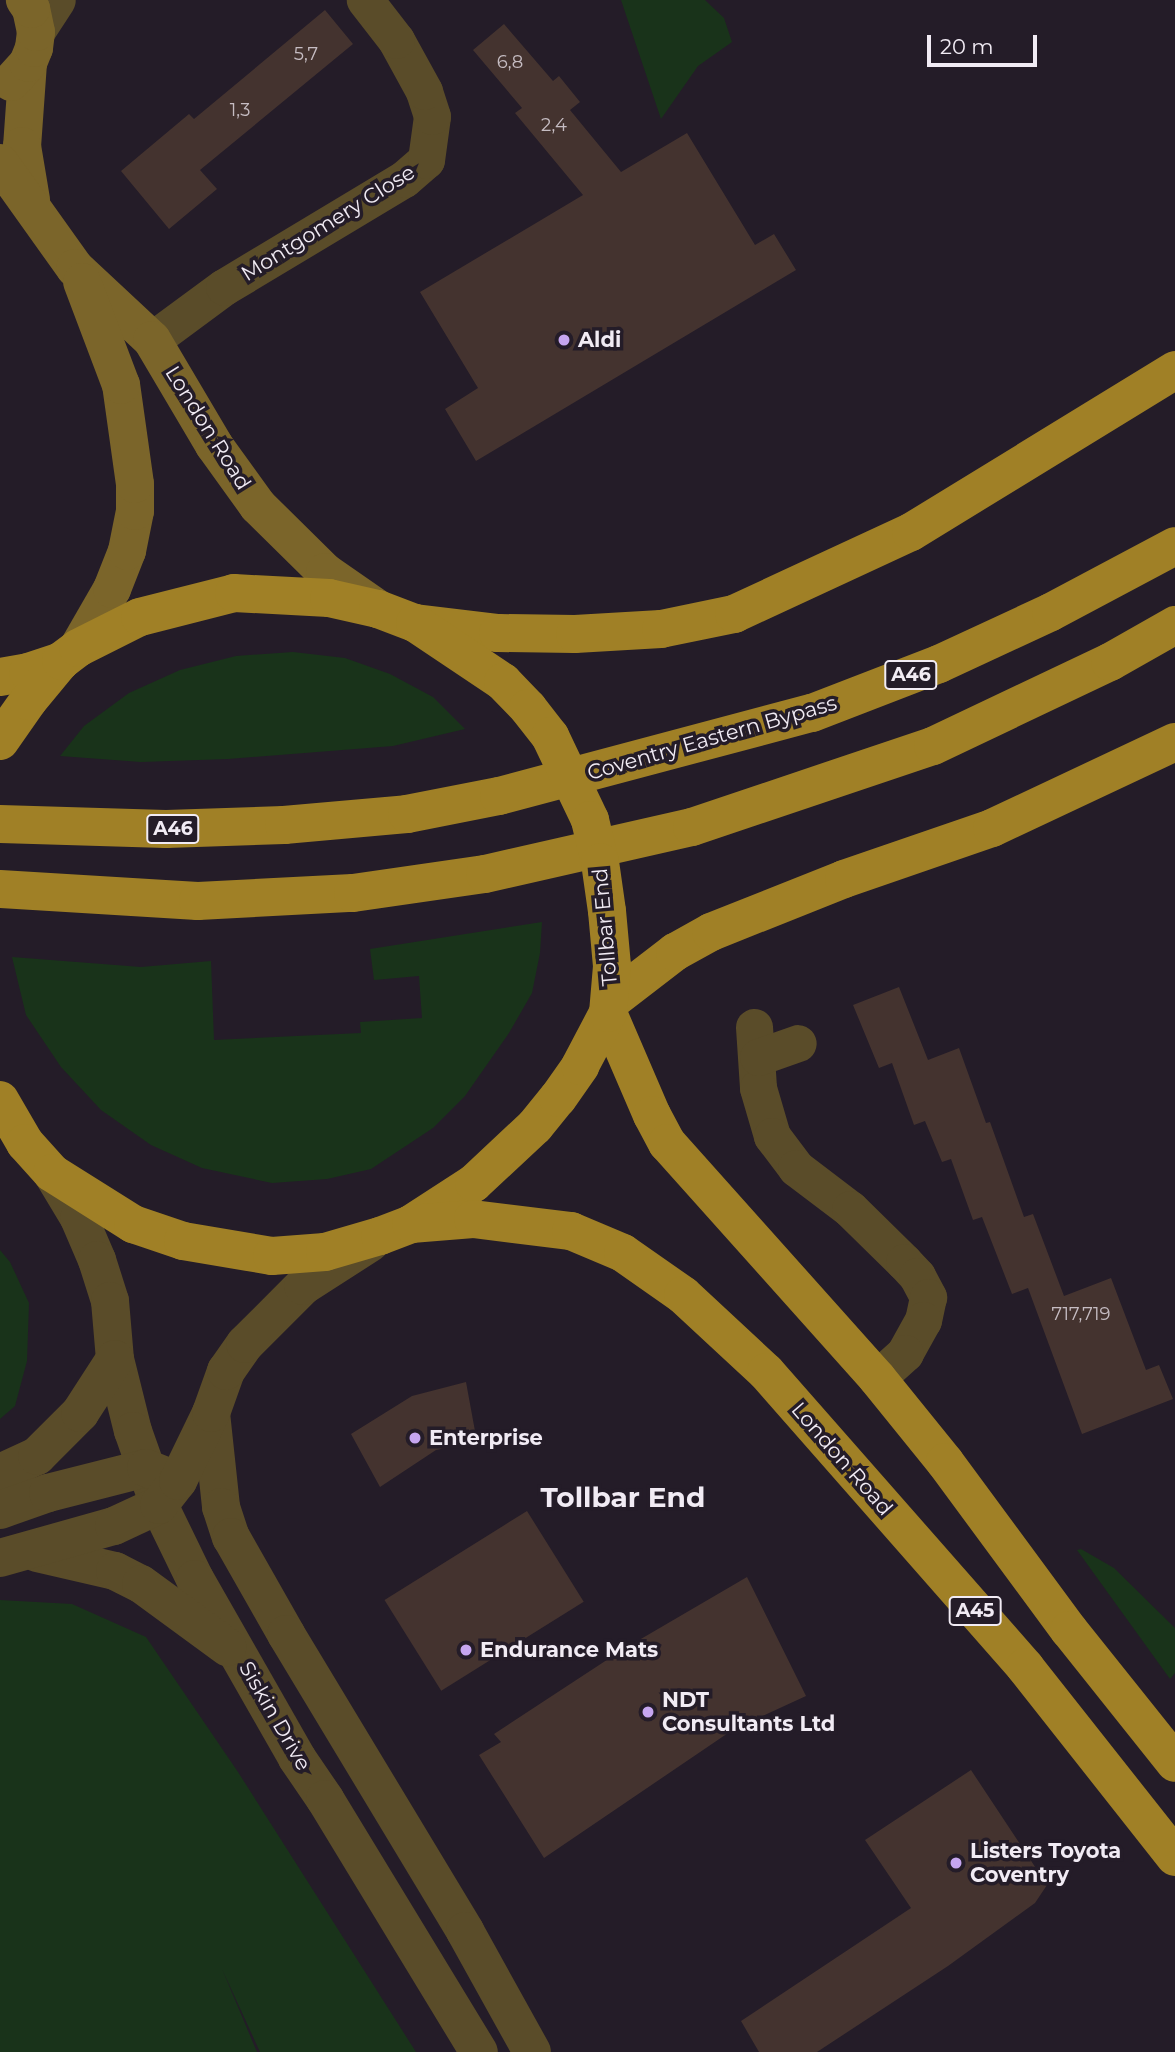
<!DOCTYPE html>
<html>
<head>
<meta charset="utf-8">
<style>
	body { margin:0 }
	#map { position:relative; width:1175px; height:2052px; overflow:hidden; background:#241c28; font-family:Montserrat,sans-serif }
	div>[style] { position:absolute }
	.green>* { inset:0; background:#19331a }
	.building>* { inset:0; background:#44332f; transform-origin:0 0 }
	.minor>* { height:37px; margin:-18.5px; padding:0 18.5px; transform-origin:18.5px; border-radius:18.5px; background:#5a4c29 }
	.tertiary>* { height:38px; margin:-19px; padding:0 19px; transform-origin:19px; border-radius:19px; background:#5a4c29 }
	.secondary>* { height:38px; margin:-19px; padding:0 19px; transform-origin:19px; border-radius:19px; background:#7b652a }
	.trunk>* { height:38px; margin:-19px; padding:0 19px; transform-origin:19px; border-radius:19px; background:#a08026 }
	.trunk-bridge>* { height:38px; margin:-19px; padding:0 19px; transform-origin:19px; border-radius:19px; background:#a08026 }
	.dots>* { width:19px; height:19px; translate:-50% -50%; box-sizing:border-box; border:4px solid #241c28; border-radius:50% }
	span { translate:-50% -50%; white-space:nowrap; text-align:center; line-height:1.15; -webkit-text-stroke:7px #241c28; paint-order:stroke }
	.number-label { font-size:18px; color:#c6bdc3 }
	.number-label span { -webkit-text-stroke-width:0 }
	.shield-label span { padding:2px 5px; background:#241c28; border:2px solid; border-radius:5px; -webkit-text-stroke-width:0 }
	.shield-label { font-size:19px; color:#f1ebf4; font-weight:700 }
	.street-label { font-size:21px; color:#f1ebf4 }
	.poi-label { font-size:21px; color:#f1ebf4; font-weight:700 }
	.left { translate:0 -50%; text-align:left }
	.district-label { font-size:28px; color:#f1ebf4; font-weight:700 }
	.scale { position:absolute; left:927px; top:35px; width:110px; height:32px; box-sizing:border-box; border:4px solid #f1ebf4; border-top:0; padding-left:9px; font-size:21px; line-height:24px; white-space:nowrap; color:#f1ebf4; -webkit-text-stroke:5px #241c28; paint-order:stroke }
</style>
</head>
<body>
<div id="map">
	<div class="green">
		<i style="clip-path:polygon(621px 0,705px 0,724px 18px,732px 42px,698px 66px,661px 119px)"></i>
		<i style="clip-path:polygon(293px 652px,345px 658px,390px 674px,433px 697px,465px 729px,393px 746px,228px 759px,141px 762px,60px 756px,84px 726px,129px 693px,180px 670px,236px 656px)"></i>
		<i style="clip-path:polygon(542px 922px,540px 953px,532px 993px,509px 1033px,465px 1096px,433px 1128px,371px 1169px,327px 1179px,272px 1183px,202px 1168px,151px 1145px,101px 1110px,61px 1067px,26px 1015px,12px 957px,141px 967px,211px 961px,214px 1040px,361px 1033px,360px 1022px,422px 1018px,419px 976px,374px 980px,370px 949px)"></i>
		<i style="clip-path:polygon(0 1250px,10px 1262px,29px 1303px,27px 1361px,15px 1406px,0 1419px)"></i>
		<i style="clip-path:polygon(1081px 1549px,1114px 1568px,1175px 1628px,1175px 1673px,1170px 1679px,1077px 1550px)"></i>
		<i style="clip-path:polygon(0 1600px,72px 1604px,146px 1637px,238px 1772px,416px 2052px,260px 2052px,222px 1969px,257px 2052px,0 2052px)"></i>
	</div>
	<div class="building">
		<i style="clip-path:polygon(325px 10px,353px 44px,200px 170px,217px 189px,169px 229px,121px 171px,189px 114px,194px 119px)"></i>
		<i style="clip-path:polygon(504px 24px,553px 81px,559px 76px,580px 102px,570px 110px,621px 172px,687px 133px,755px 245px,774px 234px,796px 270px,476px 461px,445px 409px,478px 388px,420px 292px,583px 195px,515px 113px,522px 108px,473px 50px)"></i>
		<i style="clip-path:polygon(899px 987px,928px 1060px,959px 1048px,986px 1123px,990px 1122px,1024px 1217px,1033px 1214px,1064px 1296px,1111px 1278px,1146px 1370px,1159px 1365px,1173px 1399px,1082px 1434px,1028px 1288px,1012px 1294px,982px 1217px,973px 1220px,951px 1159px,942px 1162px,925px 1121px,914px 1125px,892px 1063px,879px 1068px,853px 1005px)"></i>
		<i style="clip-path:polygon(466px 1382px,477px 1442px,436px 1450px,380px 1487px,351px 1434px,412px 1396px)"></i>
		<i style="left:527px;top:1511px;width:107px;height:168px;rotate:58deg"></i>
		<i style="clip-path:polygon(747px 1577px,806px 1696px,734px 1729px,544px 1858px,479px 1755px,501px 1742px,494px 1734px,622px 1650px)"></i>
		<i style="clip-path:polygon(971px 1770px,1047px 1885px,1035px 1903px,948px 1966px,817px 2052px,759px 2052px,741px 2021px,911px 1908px,865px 1840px)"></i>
	</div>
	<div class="minor">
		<i style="left:36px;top:32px;width:38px;rotate:-57deg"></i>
		<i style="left:152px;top:340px;width:89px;rotate:-36.4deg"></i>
		<i style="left:224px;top:287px;width:210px;rotate:-31deg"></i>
		<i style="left:404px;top:179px;width:29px;rotate:-41deg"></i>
		<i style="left:426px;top:160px;width:44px;rotate:-82.2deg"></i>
		<i style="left:432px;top:116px;width:26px;rotate:-108deg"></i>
		<i style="left:424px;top:91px;width:58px;rotate:-118.8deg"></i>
		<i style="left:396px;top:40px;width:51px;rotate:-127.8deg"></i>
		<i style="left:754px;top:1027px;width:61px;rotate:86.2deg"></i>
		<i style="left:758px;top:1088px;width:50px;rotate:73.7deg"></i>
		<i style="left:772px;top:1136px;width:40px;rotate:53deg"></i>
		<i style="left:796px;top:1168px;width:68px;rotate:37.2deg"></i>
		<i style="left:850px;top:1209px;width:76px;rotate:44.5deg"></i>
		<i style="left:904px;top:1262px;width:19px;rotate:47deg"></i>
		<i style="left:917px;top:1276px;width:24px;rotate:62deg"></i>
		<i style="left:928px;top:1297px;width:24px;rotate:102deg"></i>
		<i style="left:923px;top:1320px;width:38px;rotate:119deg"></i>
		<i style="left:905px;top:1353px;width:38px;rotate:138deg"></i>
		<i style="left:758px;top:1057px;width:42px;rotate:-19.3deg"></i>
	</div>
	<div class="tertiary">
		<i style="left:52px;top:1173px;width:52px;rotate:59deg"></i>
		<i style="left:79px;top:1218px;width:46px;rotate:66.8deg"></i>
		<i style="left:97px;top:1260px;width:43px;rotate:72.4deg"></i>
		<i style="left:110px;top:1301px;width:58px;rotate:85.1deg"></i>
		<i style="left:115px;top:1359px;width:74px;rotate:76deg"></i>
		<i style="left:133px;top:1431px;width:78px;rotate:70.6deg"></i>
		<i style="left:159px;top:1505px;width:82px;rotate:64.1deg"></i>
		<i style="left:195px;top:1579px;width:206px;rotate:60.3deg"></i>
		<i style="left:297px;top:1758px;width:50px;rotate:55.7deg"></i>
		<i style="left:325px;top:1799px;width:296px;rotate:58.7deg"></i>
		<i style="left:211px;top:1413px;width:95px;rotate:83.9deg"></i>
		<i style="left:221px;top:1507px;width:32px;rotate:72deg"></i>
		<i style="left:231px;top:1537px;width:112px;rotate:60.4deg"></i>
		<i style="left:286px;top:1634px;width:347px;rotate:58.9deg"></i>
		<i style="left:465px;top:1931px;width:138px;rotate:61deg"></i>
		<i style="left:0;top:1473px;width:41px;rotate:-24.7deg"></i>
		<i style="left:37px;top:1456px;width:61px;rotate:-45deg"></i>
		<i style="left:80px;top:1413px;width:64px;rotate:-57.1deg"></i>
		<i style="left:0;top:1510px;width:51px;rotate:-19.5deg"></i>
		<i style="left:48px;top:1493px;width:101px;rotate:-14.3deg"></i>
		<i style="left:146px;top:1468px;width:27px;rotate:22deg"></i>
		<i style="left:37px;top:1553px;width:80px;rotate:13deg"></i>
		<i style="left:115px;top:1571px;width:29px;rotate:27deg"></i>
		<i style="left:141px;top:1584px;width:107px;rotate:36.2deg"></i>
		<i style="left:0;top:1558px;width:118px;rotate:-15.7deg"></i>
		<i style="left:114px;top:1526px;width:50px;rotate:-25deg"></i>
		<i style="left:159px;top:1505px;width:31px;rotate:-52deg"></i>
		<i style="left:178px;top:1481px;width:76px;rotate:-64.1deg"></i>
		<i style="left:211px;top:1413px;width:45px;rotate:-70.3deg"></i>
		<i style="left:226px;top:1371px;width:33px;rotate:-55deg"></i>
		<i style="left:245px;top:1344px;width:82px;rotate:-45deg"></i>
		<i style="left:303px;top:1286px;width:80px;rotate:-32.7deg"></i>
	</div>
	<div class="secondary">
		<i style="left:28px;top:63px;width:83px;rotate:94.1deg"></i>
		<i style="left:22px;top:146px;width:55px;rotate:80.5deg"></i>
		<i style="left:11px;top:82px;width:25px;rotate:-48deg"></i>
		<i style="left:28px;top:63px;width:16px;rotate:-68deg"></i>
		<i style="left:34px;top:48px;width:16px;rotate:-83deg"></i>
		<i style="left:36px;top:32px;width:24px;rotate:-102deg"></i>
		<i style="left:31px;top:9px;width:11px;rotate:-124deg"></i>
		<i style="left:0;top:163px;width:129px;rotate:54.5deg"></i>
		<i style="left:75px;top:268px;width:105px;rotate:43.1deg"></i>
		<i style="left:152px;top:340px;width:122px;rotate:59.4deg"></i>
		<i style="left:214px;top:445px;width:75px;rotate:54.2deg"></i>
		<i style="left:258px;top:506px;width:94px;rotate:44.6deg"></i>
		<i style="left:325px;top:572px;width:65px;rotate:34.9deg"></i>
		<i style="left:78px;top:648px;width:68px;rotate:-60deg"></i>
		<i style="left:112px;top:589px;width:41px;rotate:-68.5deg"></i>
		<i style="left:127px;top:551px;width:41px;rotate:-78.7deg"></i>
		<i style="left:135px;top:511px;width:27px;rotate:-90deg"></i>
		<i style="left:135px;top:484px;width:100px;rotate:-98deg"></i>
		<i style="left:121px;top:385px;width:110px;rotate:-110.7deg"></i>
	</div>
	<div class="trunk">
		<i style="left:415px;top:623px;width:84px;rotate:6.9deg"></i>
		<i style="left:498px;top:633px;width:77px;rotate:0.7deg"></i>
		<i style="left:575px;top:634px;width:86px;rotate:-3.3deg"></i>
		<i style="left:661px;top:629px;width:75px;rotate:-11.6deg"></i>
		<i style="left:734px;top:614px;width:195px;rotate:-24.9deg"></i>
		<i style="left:911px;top:532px;width:310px;rotate:-31.5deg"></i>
		<i style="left:0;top:677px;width:28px;rotate:-10deg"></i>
		<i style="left:28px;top:672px;width:35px;rotate:-18deg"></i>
		<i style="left:0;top:741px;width:49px;rotate:-55deg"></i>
		<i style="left:28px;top:701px;width:52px;rotate:-50.5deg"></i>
		<i style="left:61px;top:661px;width:21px;rotate:-37deg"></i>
		<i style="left:78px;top:648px;width:69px;rotate:-26.6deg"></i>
		<i style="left:140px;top:617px;width:97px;rotate:-14.3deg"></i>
		<i style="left:234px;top:593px;width:95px;rotate:3deg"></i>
		<i style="left:329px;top:598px;width:50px;rotate:12.7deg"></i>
		<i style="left:378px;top:609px;width:40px;rotate:21deg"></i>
		<i style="left:415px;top:623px;width:106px;rotate:33.8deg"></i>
		<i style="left:503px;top:682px;width:36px;rotate:46deg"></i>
		<i style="left:528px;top:708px;width:36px;rotate:52deg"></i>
		<i style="left:0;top:824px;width:166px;rotate:1.7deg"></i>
		<i style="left:166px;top:829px;width:118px;rotate:-1.9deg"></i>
		<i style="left:284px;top:825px;width:123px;rotate:-5.1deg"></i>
		<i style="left:407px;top:814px;width:94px;rotate:-11.1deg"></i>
		<i style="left:499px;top:796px;width:324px;rotate:-14.9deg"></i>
		<i style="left:812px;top:713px;width:136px;rotate:-21.1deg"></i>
		<i style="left:939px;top:664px;width:123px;rotate:-24.9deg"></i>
		<i style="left:1051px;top:612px;width:140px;rotate:-28deg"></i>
		<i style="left:0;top:889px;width:198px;rotate:3.5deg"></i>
		<i style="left:198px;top:901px;width:155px;rotate:-3deg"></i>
		<i style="left:353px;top:893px;width:133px;rotate:-8.2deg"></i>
		<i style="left:485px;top:874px;width:212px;rotate:-12.8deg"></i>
		<i style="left:692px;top:827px;width:254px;rotate:-18.6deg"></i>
		<i style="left:933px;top:746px;width:196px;rotate:-25.4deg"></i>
		<i style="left:1110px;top:662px;width:75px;rotate:-29.6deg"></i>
		<i style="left:610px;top:1002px;width:82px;rotate:-37.6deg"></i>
		<i style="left:675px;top:952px;width:41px;rotate:-29.1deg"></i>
		<i style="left:711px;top:932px;width:143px;rotate:-21.7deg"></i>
		<i style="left:844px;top:879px;width:157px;rotate:-19deg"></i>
		<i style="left:992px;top:828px;width:202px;rotate:-25.2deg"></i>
		<i style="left:608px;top:1013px;width:111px;rotate:66.7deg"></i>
		<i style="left:652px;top:1115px;width:32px;rotate:62deg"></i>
		<i style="left:667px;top:1143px;width:315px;rotate:48.2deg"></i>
		<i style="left:877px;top:1378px;width:108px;rotate:51deg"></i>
		<i style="left:945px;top:1462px;width:209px;rotate:53.6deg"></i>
		<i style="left:1069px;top:1630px;width:170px;rotate:51.4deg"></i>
		<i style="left:0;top:1100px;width:50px;rotate:59.8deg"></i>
		<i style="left:25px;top:1143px;width:40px;rotate:48deg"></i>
		<i style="left:52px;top:1173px;width:96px;rotate:32.2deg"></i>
		<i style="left:133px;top:1224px;width:53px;rotate:18.8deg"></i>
		<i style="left:183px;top:1241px;width:90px;rotate:9.6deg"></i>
		<i style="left:272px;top:1256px;width:53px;rotate:-4.3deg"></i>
		<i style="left:325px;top:1252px;width:57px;rotate:-16.2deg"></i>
		<i style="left:380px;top:1236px;width:33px;rotate:-21deg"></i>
		<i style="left:411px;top:1224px;width:75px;rotate:-33.1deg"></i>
		<i style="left:474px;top:1183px;width:83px;rotate:-43.1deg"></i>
		<i style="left:535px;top:1126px;width:36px;rotate:-51deg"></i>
		<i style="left:558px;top:1098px;width:39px;rotate:-55deg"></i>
		<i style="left:580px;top:1066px;width:60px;rotate:-62.2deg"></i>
		<i style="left:608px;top:1013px;width:47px;rotate:-85.1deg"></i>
		<i style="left:612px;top:966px;width:55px;rotate:-95.2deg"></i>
		<i style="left:411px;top:1224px;width:62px;rotate:-4.6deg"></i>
		<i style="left:473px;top:1219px;width:99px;rotate:7deg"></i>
		<i style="left:571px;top:1231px;width:56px;rotate:22.9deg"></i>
		<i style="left:623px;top:1253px;width:73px;rotate:35deg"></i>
		<i style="left:683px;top:1295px;width:113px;rotate:42.9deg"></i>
		<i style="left:766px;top:1372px;width:393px;rotate:48.7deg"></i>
		<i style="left:1025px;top:1667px;width:242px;rotate:51.7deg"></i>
	</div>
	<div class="trunk-bridge">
		<i style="left:550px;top:736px;width:93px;rotate:64.5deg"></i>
		<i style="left:590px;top:820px;width:43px;rotate:76.6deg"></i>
		<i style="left:600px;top:862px;width:49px;rotate:81.9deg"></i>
	</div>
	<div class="dots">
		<i style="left:564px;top:340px;background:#c6a6f0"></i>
		<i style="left:415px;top:1438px;background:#c6a6f0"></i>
		<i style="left:466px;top:1650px;background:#c6a6f0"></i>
		<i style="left:648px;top:1712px;background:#c6a6f0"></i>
		<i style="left:956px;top:1863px;background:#c6a6f0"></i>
	</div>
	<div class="number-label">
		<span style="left:306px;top:54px">5,7</span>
		<span style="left:510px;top:62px">6,8</span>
		<span style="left:240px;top:110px">1,3</span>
		<span style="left:554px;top:125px">2,4</span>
		<span style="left:1081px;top:1314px">717,719</span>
	</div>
	<div class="shield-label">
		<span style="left:911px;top:675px">A46</span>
		<span style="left:173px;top:829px">A46</span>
		<span style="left:975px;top:1611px">A45</span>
	</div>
	<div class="street-label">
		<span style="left:328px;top:223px;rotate:-32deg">Montgomery Close</span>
		<span style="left:208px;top:428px;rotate:58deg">London Road</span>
		<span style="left:712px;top:738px;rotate:-16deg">Coventry Eastern Bypass</span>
		<span style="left:605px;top:927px;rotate:-95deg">Tollbar End</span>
		<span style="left:842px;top:1459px;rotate:49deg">London Road</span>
		<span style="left:275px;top:1716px;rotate:60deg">Siskin Drive</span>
	</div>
	<div class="poi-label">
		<span class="left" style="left:578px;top:340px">Aldi</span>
		<span class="left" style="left:429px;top:1438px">Enterprise</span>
		<span class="left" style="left:480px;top:1650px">Endurance Mats</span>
		<span class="left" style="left:662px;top:1712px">NDT<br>Consultants Ltd</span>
		<span class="left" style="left:970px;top:1863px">Listers Toyota<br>Coventry</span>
	</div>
	<div class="district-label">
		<span style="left:623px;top:1497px">Tollbar End</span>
	</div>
	<div class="scale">20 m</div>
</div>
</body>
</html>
